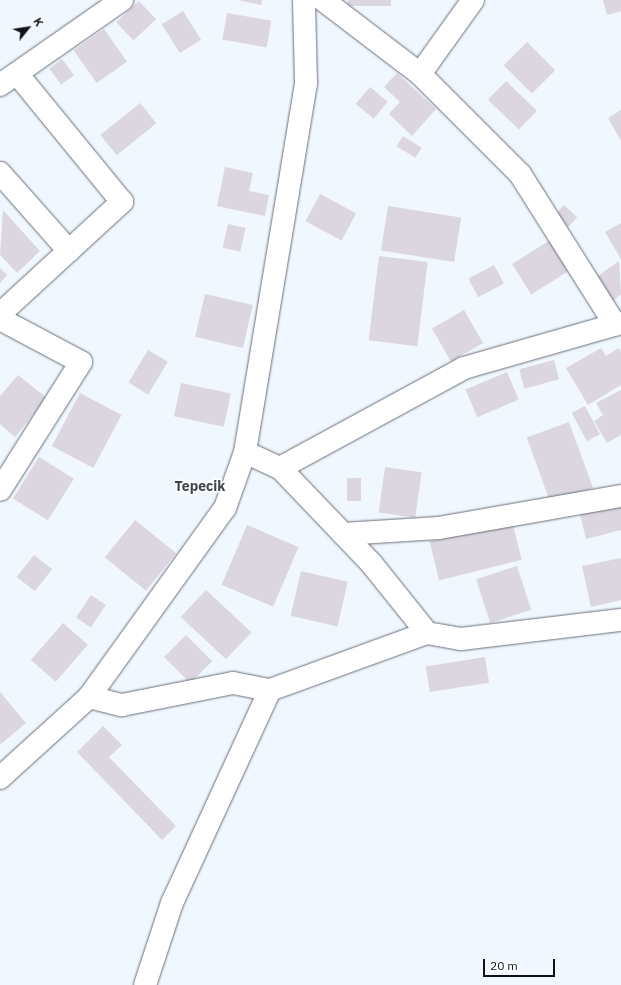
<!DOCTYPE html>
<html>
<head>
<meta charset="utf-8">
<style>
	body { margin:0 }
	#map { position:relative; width:621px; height:985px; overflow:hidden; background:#f1f7ff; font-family:"IBM Plex Sans",sans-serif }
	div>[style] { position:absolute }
	.building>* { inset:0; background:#dbd6e0; transform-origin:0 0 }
	.roads { filter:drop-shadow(0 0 1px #696f78) drop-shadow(0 0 1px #696f78) }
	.minor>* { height:22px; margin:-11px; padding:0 11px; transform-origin:11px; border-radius:11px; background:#fff }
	span { translate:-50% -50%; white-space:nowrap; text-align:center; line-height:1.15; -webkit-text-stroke:3px #fff; paint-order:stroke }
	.district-label { font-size:14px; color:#3f454d; font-weight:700 }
	.north { position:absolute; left:8px; top:8px; width:40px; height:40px; -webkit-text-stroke:3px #fff; paint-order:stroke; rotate:60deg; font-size:11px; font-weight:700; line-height:16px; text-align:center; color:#101215 }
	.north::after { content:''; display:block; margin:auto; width:14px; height:18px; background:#101215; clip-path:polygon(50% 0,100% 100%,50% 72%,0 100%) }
	.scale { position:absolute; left:483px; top:959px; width:72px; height:18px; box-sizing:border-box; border:2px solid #101215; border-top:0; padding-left:5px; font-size:12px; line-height:14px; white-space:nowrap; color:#101215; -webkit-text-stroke:3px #fff; paint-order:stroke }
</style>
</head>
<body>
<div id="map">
	<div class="building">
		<i style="clip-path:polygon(238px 0,262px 0,261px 5px)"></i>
		<i style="left:348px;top:0;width:43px;height:6px"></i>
		<i style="clip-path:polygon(603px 0,621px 0,621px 11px,607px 15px)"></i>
		<i style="left:139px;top:1px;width:25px;height:31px;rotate:47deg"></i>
		<i style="left:183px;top:11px;width:34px;height:25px;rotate:58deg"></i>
		<i style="left:227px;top:13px;width:45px;height:27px;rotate:10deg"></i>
		<i style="left:104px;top:29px;width:40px;height:37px;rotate:55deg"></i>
		<i style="left:527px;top:42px;width:40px;height:33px;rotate:45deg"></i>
		<i style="left:62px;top:59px;width:20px;height:16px;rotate:53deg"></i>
		<i style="clip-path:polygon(397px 73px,436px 109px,412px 136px,389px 114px,400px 102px,384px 87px)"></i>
		<i style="left:506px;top:81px;width:43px;height:26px;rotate:44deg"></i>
		<i style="left:370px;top:87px;width:23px;height:22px;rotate:40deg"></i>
		<i style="left:140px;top:103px;width:26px;height:51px;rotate:51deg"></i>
		<i style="clip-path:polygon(621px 110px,621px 141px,608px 118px)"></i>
		<i style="left:403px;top:136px;width:22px;height:12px;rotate:32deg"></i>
		<i style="clip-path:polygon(225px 167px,253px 173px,249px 191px,269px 195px,265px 216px,217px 206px)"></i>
		<i style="left:320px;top:194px;width:41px;height:31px;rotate:28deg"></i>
		<i style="left:564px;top:205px;width:18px;height:14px;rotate:43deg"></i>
		<i style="left:388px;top:206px;width:74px;height:45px;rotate:9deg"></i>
		<i style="clip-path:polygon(3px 210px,40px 251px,17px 273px,0 255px)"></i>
		<i style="clip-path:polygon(621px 223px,621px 259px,605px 232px)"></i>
		<i style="left:228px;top:224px;width:18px;height:24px;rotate:13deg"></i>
		<i style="left:552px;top:239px;width:36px;height:47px;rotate:58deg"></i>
		<i style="left:379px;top:256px;width:49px;height:85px;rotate:7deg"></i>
		<i style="clip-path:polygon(619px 261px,621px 294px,613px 301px,595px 278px)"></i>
		<i style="left:494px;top:265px;width:21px;height:29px;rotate:62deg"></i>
		<i style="clip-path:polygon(0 268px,7px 275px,0 283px)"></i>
		<i style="left:205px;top:294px;width:49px;height:44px;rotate:13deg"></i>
		<i style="left:464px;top:310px;width:38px;height:37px;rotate:60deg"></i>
		<i style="clip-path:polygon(601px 348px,606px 356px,619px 348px,621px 352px,621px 385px,588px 405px,566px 368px)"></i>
		<i style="left:148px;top:350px;width:23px;height:38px;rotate:31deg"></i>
		<i style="left:554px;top:360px;width:20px;height:36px;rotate:75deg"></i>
		<i style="left:507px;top:372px;width:30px;height:45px;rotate:67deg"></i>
		<i style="clip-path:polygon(18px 375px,47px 398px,15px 437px,0 424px,0 396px)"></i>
		<i style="left:181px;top:383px;width:51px;height:34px;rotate:12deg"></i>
		<i style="clip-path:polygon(621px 390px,621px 435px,607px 443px,594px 421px,603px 415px,596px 403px)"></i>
		<i style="left:80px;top:393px;width:47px;height:60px;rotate:28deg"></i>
		<i style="left:585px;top:406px;width:32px;height:15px;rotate:62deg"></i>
		<i style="left:569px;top:422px;width:70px;height:45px;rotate:70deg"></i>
		<i style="left:39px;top:457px;width:41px;height:49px;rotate:32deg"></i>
		<i style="left:385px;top:467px;width:37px;height:46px;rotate:8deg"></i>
		<i style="left:347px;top:478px;width:14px;height:23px"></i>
		<i style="clip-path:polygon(621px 506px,621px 530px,586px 539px,579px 510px)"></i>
		<i style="left:135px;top:520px;width:53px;height:48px;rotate:39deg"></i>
		<i style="left:512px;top:521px;width:40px;height:85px;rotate:76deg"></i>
		<i style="left:247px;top:525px;width:56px;height:65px;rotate:23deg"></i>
		<i style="left:34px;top:555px;width:23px;height:28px;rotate:38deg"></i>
		<i style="clip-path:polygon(621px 558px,621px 600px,591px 607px,582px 566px)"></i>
		<i style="left:517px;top:566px;width:46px;height:43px;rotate:72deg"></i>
		<i style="left:301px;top:571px;width:48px;height:46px;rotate:13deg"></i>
		<i style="left:206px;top:590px;width:62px;height:37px;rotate:43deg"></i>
		<i style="left:91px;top:595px;width:18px;height:27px;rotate:34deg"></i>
		<i style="left:63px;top:623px;width:33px;height:49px;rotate:41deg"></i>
		<i style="left:186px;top:635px;width:37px;height:31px;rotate:45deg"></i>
		<i style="left:485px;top:657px;width:26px;height:60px;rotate:81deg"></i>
		<i style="clip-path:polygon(0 692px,26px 723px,1px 744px,0 743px)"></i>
		<i style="clip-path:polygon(103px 726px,122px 745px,109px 757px,176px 826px,162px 840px,77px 752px)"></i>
	</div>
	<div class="roads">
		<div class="minor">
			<i style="left:323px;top:0;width:122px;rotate:37.3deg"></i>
			<i style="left:420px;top:74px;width:91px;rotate:-54.4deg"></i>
			<i style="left:420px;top:74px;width:141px;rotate:45deg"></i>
			<i style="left:520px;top:174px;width:178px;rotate:57.7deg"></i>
			<i style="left:0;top:85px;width:149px;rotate:-34.9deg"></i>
			<i style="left:0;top:173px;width:104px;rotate:48.5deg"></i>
			<i style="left:0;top:314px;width:166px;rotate:-42.6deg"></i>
			<i style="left:122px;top:202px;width:164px;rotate:-129.3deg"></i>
			<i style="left:0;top:319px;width:92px;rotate:28deg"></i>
			<i style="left:81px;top:362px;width:151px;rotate:122.3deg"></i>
			<i style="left:245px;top:452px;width:38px;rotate:25deg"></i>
			<i style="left:280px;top:468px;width:132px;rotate:46.2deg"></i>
			<i style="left:371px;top:563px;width:90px;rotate:51.3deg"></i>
			<i style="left:280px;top:468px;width:209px;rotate:-28.5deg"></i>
			<i style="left:464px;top:368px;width:163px;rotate:-16deg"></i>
			<i style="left:343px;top:534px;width:96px;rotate:-3.6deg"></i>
			<i style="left:439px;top:528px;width:185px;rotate:-10deg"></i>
			<i style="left:89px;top:697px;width:34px;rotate:14deg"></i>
			<i style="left:122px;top:705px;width:113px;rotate:-11.2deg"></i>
			<i style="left:233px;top:683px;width:38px;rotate:11deg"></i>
			<i style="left:270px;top:690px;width:167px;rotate:-20deg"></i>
			<i style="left:427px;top:633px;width:35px;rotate:10deg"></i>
			<i style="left:461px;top:639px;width:161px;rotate:-6.8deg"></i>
			<i style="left:0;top:778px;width:120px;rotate:-42.3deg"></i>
			<i style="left:89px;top:697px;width:233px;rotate:-54.3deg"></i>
			<i style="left:225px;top:508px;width:59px;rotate:-70.3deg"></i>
			<i style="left:245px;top:452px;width:374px;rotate:-80.6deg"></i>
			<i style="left:306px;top:83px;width:83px;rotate:-91.4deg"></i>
			<i style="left:145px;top:985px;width:86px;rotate:-71.8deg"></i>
			<i style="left:172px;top:903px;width:234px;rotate:-65.3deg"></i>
		</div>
	</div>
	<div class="district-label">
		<span style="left:200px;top:486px">Tepecik</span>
	</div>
	<div class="north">K</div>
	<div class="scale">20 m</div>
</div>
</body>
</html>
